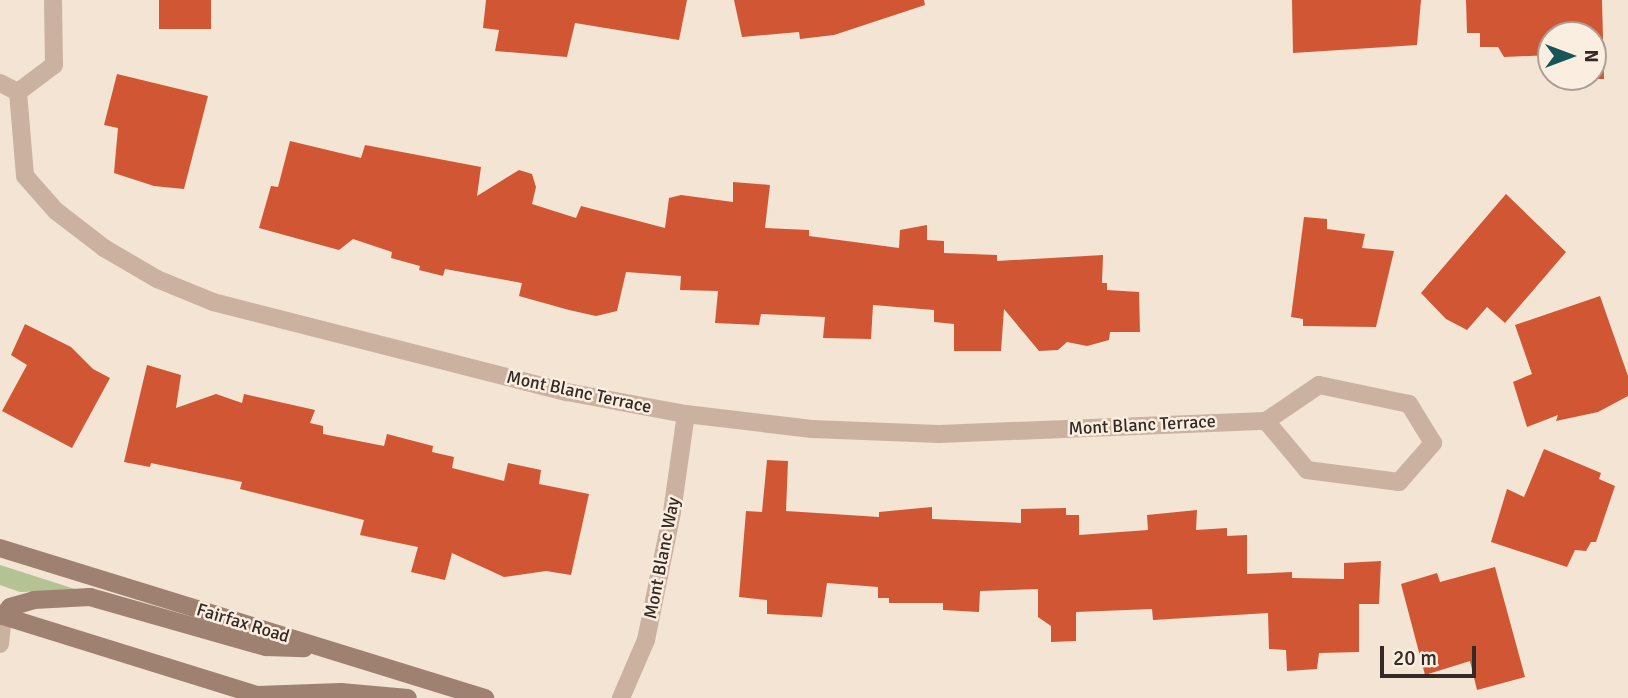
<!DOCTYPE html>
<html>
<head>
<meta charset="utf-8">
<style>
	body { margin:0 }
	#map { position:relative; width:1628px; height:698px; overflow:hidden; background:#f3e4d4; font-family:Signika,sans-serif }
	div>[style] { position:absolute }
	.green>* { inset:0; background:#b4c294 }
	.building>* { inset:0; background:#d15634; transform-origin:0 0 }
	.minor>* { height:18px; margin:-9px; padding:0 9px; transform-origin:9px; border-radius:9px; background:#cbb2a0 }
	.secondary>* { height:18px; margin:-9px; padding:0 9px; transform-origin:9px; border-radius:9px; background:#9f8171 }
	span { translate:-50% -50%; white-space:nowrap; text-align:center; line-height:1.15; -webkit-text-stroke:5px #faeee1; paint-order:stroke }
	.street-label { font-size:18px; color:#342924 }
	.north { position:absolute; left:1537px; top:21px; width:70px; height:70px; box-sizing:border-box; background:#faeee1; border:2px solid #ab9f95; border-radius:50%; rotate:90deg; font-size:19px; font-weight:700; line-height:28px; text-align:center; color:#342924 }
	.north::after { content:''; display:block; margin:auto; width:24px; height:32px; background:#165659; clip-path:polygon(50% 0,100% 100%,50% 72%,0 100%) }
	.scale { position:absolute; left:1380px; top:646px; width:96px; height:32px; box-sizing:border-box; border:4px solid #342924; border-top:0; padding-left:9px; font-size:21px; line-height:24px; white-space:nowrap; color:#342924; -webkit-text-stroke:5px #faeee1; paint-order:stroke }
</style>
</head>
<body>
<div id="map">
	<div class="green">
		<i style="clip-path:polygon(0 565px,78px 590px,20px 592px,0 585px)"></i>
	</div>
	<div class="building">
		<i style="left:159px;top:0;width:52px;height:29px"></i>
		<i style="clip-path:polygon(486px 0,687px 0,679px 40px,575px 23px,567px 57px,495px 51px,499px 30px,483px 28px)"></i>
		<i style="clip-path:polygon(734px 0,924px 0,925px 5px,834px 35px,800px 39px,799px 32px,742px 37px)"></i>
		<i style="clip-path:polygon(1292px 0,1421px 0,1417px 45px,1293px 53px)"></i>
		<i style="clip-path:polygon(1466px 0,1602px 0,1604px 79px,1568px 79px,1593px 77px,1593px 35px,1551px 35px,1551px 55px,1504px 57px,1498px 47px,1480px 47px,1480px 33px,1467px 33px)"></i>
		<i style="clip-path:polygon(117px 74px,208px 96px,184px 189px,154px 186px,114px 173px,118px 128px,104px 125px)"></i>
		<i style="clip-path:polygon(290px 141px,361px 158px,365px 145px,481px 167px,477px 196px,519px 170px,532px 174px,536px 187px,532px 204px,576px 218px,581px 206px,665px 228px,669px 198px,681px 195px,733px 202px,733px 182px,770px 185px,765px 228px,809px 230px,809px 236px,899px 248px,900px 230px,927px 225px,927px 240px,944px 241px,944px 253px,997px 255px,997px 261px,1103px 255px,1102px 283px,1107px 283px,1107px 290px,1139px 292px,1140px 332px,1110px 332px,1109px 340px,1087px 346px,1067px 342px,1058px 350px,1039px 351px,1004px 309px,1001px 351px,954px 351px,954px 324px,934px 322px,934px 310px,873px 305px,871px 339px,823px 338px,825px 317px,761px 314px,759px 325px,715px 323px,718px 291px,680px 290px,681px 276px,626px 272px,617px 311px,596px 316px,569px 310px,519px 296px,522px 283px,445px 269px,443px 276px,419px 270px,420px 266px,391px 258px,392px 252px,353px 239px,339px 250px,259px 228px,271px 186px,278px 187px)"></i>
		<i style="clip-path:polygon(1506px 194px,1566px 252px,1505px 323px,1487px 307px,1467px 330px,1446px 319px,1421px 293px)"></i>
		<i style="clip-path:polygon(1304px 217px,1327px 219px,1327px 229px,1365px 234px,1362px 248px,1394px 251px,1376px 327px,1303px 326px,1303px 319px,1291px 317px)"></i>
		<i style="clip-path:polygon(1600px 296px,1628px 376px,1628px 396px,1598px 412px,1556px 421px,1558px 415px,1527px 427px,1513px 382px,1532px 374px,1515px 325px)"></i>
		<i style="clip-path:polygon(25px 324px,71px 347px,93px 369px,110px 378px,72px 448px,2px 411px,27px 365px,11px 355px)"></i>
		<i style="clip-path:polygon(147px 365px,181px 375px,176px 408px,216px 394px,242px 403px,244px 394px,315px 410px,310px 423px,323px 426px,323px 434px,384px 446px,387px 434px,433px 446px,432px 452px,454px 457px,452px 468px,504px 481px,508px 463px,541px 470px,539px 484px,589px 494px,571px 575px,546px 571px,504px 577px,452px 553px,445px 580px,411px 572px,418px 547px,360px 535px,364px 520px,240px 489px,242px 482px,151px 463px,150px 467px,124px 462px)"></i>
		<i style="clip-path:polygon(1544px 449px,1601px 473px,1599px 479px,1615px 486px,1596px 542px,1591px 542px,1586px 551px,1575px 550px,1567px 567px,1491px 542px,1507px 489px,1524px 497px)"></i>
		<i style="clip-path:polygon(767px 460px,788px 461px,786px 511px,879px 517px,879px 512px,932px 507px,932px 519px,1021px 523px,1021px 509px,1066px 508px,1066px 515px,1079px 515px,1079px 535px,1148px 530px,1147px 515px,1197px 510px,1196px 530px,1227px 528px,1227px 536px,1247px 535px,1247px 574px,1292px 572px,1292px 578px,1344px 579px,1344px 563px,1381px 561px,1379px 604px,1359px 604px,1359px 652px,1319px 653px,1317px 669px,1287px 671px,1286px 650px,1269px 649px,1268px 613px,1153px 620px,1152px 609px,1076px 612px,1076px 641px,1051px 642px,1051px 626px,1038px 617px,1038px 589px,980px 591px,979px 612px,943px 610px,943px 603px,889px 603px,889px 598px,878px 598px,878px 587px,827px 583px,822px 617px,767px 614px,767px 600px,739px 597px,746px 511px,762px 512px)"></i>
		<i style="clip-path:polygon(1495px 567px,1525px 677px,1477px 690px,1470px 661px,1425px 675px,1401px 584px,1437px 573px,1440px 582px)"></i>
	</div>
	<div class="minor">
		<i style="left:0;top:83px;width:20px;rotate:27deg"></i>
		<i style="left:18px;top:92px;width:84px;rotate:85.2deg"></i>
		<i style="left:25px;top:176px;width:47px;rotate:48.5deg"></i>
		<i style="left:56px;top:211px;width:61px;rotate:37.6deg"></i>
		<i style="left:104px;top:248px;width:61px;rotate:30.3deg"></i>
		<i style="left:157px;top:279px;width:61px;rotate:22.3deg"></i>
		<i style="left:213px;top:302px;width:365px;rotate:14.3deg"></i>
		<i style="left:567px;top:392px;width:121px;rotate:10.5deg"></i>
		<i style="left:686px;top:414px;width:127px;rotate:6.8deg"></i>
		<i style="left:812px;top:429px;width:127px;rotate:2.3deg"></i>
		<i style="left:939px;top:434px;width:327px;rotate:-2.3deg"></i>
		<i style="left:1266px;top:421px;width:64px;rotate:50.1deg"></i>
		<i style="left:1307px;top:470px;width:93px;rotate:7.4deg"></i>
		<i style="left:1399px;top:482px;width:52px;rotate:-48.9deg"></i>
		<i style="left:1433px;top:443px;width:46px;rotate:-121.6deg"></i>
		<i style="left:1409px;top:404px;width:92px;rotate:-168.1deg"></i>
		<i style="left:1319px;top:385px;width:64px;rotate:145.8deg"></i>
		<i style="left:18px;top:92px;width:45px;rotate:-36.9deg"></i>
		<i style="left:54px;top:65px;width:65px;rotate:-90.9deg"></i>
		<i style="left:0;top:644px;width:28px;rotate:-84deg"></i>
		<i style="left:621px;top:698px;width:63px;rotate:-66.7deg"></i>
		<i style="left:646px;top:640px;width:131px;rotate:-78.5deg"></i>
		<i style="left:672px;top:512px;width:99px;rotate:-81.9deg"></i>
	</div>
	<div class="secondary">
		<i style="left:0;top:548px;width:508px;rotate:17.19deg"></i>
		<i style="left:0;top:615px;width:279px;rotate:17.3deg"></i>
		<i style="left:3px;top:616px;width:11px;rotate:-52deg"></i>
		<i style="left:10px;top:607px;width:25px;rotate:-16deg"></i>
		<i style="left:34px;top:600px;width:56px;rotate:-3.1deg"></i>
		<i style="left:90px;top:597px;width:183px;rotate:15.9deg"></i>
		<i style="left:266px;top:647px;width:38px;rotate:2deg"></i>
		<i style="left:258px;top:695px;width:83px;rotate:-2.1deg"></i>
		<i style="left:341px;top:692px;width:67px;rotate:5.1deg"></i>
	</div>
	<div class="street-label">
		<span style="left:579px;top:392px;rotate:12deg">Mont Blanc Terrace</span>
		<span style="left:1142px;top:425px;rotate:-3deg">Mont Blanc Terrace</span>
		<span style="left:662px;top:558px;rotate:-79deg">Mont Blanc Way</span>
		<span style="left:243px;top:623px;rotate:17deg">Fairfax Road</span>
	</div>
	<div class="north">N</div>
	<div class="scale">20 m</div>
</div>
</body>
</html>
